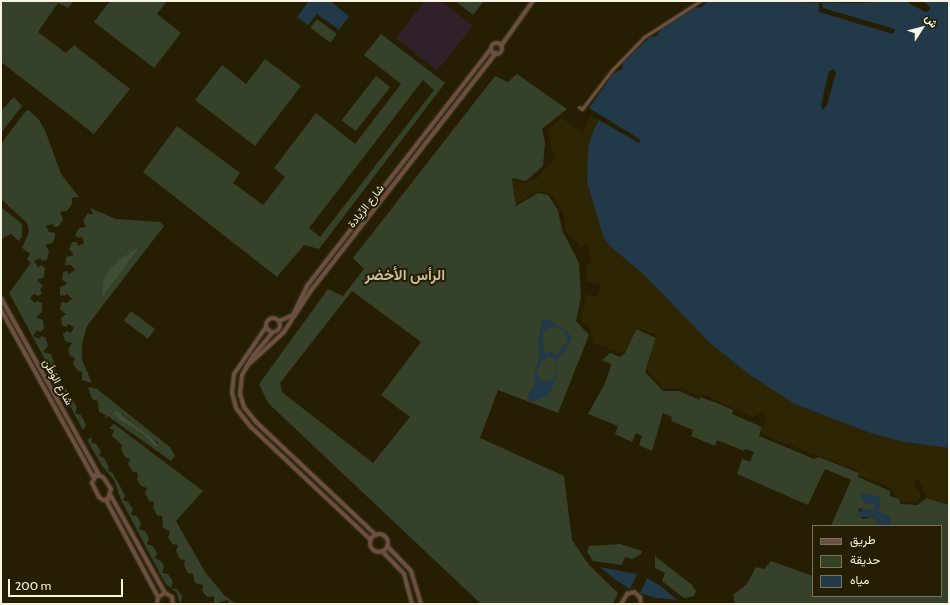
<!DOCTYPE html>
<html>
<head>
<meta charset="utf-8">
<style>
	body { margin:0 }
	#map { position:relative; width:950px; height:605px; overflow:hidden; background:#251e02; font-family:Cabin,Vazirmatn,sans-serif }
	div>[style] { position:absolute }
	.industrial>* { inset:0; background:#302029 }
	.green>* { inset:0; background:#36412a; transform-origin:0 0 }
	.forest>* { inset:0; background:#424d35 }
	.sand>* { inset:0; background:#2d2504 }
	.water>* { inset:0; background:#213948 }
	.pier>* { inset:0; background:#251e02 }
	.roads { filter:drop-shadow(0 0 1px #3e381d) drop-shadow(0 0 1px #3e381d) }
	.pedestrian>* { height:3px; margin:-1.5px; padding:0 1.5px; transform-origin:1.5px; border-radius:1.5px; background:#6c4f41 }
	.minor>* { height:4px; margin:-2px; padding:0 2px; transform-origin:2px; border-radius:2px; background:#6c4f41 }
	.minor>.ring { margin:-2px; padding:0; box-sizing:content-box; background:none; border:4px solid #6c4f41; border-radius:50% }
	span { translate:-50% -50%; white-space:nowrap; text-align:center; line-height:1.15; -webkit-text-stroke:4px #251e02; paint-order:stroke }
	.street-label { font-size:11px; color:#f8f4e3 }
	.district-label { font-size:15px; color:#c7bf9e; font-weight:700 }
	.frame { position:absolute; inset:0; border:2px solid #f8f4e3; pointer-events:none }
	.legend { position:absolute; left:812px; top:525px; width:130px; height:72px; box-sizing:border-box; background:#251e02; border:1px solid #79745c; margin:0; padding:5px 7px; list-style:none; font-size:12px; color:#f8f4e3 }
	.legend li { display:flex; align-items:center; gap:8px; height:20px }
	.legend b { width:20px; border:1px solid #79745c }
	.north { position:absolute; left:902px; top:8px; width:40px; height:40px; -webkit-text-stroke:3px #251e02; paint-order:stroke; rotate:54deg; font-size:11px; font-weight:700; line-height:16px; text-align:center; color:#f8f4e3 }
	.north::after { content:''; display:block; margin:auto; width:14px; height:18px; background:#f8f4e3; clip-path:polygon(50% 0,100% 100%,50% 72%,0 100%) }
	.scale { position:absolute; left:8px; top:579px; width:115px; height:18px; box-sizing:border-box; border:2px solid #f8f4e3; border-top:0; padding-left:5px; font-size:12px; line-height:14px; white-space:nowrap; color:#f8f4e3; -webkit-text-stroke:3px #251e02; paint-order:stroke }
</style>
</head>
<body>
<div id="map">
	<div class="industrial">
		<i style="clip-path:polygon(425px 1px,441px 1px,473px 26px,437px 71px,396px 38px)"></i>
	</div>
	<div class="green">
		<i style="clip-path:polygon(4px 1px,74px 1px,68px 8px,58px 3px,38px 32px,66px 53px,74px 45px,130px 89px,94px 134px,1px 62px,1px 5px)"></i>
		<i style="clip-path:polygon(110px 1px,167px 1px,157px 14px,181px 33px,154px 68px,94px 22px)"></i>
		<i style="clip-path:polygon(455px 1px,484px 1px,473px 15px)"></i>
		<i style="left:317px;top:19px;width:25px;height:11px;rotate:37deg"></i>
		<i style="clip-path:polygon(evenodd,381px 34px,445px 83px,319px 249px,304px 245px,277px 277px,143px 172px,177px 126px,240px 173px,233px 183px,263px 205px,285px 177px,274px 168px,316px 113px,355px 144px,401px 84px,364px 55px,381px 34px,423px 80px,434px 90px,320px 237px,309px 228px,423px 80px)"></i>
		<i style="clip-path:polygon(265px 59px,301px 86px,255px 146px,195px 100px,222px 65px,246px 84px)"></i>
		<i style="clip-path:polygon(evenodd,517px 74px,567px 109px,542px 129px,545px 142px,543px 166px,526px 181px,512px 178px,516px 206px,538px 193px,548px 195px,558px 210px,562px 230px,579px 263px,581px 297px,576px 321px,589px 335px,558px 413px,498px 390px,480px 438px,564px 476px,572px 540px,589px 565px,618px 593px,613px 604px,481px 604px,268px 403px,259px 384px,328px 289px,343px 296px,364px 269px,353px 258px,495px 76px,508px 82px,517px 74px,352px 291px,421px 342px,381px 395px,410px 417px,373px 463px,282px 392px,280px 383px,352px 291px)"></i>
		<i style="left:376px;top:76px;width:18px;height:56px;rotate:38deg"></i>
		<i style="clip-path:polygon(14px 97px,22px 106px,1px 133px,1px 111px)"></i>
		<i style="clip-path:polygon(29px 110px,39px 120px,45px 130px,61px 174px,79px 197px,72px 198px,72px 204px,67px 211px,60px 212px,63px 219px,59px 226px,54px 227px,53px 224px,46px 226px,49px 232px,55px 233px,55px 237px,52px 243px,45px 245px,49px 251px,47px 260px,42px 261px,40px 258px,34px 261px,38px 267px,41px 265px,45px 268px,44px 277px,37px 280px,43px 286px,40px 289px,42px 294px,38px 296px,34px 294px,30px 298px,35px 303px,37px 301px,42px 303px,42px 312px,36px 317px,43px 320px,44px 329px,40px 332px,37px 330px,33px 336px,39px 339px,41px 336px,46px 338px,48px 346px,43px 352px,51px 354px,54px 362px,51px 368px,56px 370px,61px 379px,59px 384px,64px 386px,69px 393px,67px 398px,73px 400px,77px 408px,75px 413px,81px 415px,86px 425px,83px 430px,9px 293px,31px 263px,27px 259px,30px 254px,22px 248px,29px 232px,27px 223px,1px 199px,1px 144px,25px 112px)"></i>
		<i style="clip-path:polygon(1px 207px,22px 224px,22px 236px,19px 241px,11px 234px,1px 239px)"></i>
		<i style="clip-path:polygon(90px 208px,116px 219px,160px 222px,164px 226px,87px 326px,82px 344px,82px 360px,92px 383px,82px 380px,82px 372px,77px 370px,73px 364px,75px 358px,70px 356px,68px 349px,72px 343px,65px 341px,63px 334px,67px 331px,71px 333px,74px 328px,69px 324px,66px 327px,62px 325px,61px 318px,66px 314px,60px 310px,61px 302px,67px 303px,72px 299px,67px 294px,64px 296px,60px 295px,60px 287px,67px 284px,62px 279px,63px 272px,67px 271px,69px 274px,75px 270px,71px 265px,65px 265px,66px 257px,74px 255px,69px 249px,72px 242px,77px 242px,78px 246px,84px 243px,82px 237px,78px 238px,75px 235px,79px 228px,86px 227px,83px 221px,87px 214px,93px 214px)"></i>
		<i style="left:131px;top:311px;width:30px;height:12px;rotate:37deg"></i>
		<i style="clip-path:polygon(636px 329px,656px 338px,645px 372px,663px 391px,679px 391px,700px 400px,700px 397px,722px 405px,733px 410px,732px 414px,762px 427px,759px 436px,814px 459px,819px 457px,859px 473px,858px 477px,890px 491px,890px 496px,899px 499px,901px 504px,917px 505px,927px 498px,949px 505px,949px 604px,735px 604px,733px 595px,747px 584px,756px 567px,764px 569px,771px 561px,813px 576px,813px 596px,941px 596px,941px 526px,890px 526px,890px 516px,880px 513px,876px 498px,864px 493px,866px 504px,874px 504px,876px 508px,871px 511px,862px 508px,858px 509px,862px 519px,871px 517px,876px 519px,879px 526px,831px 526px,851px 480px,825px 469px,808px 505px,737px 474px,742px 459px,750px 462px,754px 452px,745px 449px,744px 451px,717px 440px,715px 446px,691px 436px,693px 430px,671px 421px,672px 417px,663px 413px,652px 451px,639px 445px,642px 436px,636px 433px,632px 442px,615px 434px,618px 426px,588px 414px,604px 385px,610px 369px,611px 364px,602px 360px,610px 353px,620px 357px,625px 353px)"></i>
		<i style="clip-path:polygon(evenodd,88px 387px,97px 389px,170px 447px,175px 456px,171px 461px,112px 419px,108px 416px,105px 418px,106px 415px,99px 412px,98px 401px,92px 399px,88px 387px,121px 413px,158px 443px,159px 446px,154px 446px,143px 434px,121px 421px,121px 413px)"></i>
		<i style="clip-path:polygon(114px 424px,203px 491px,176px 521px,205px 572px,224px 595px,236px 604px,229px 604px,228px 600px,214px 604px,214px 596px,207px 597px,202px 591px,203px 585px,195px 583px,193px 574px,188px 573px,184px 566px,185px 560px,180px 559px,176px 551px,178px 545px,172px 544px,168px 537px,170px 531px,163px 528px,162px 516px,157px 515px,153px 508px,154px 502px,149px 501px,145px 493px,147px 488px,141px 486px,137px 480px,138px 473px,133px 472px,128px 464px,130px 459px,125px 457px,121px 450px,122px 445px,112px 436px,114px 430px,109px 428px)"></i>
		<i style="clip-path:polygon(92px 437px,91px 442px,96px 444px,101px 451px,99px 456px,104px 458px,109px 467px,108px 471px,112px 472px,125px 495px,123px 500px,128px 502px,133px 509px,131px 515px,137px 516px,141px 524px,139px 529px,145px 531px,149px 538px,147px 544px,153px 546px,157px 553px,155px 558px,162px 562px,164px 567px,162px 573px,168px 574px,173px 582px,171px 588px,177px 589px,182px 596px,181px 604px,189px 604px,180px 604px,177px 593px,165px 583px,121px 500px,114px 480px,102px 466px,87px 440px)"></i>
		<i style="clip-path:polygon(620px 544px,642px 551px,641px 554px,633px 559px,625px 557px,622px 565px,593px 561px,587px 552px,589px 546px)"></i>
		<i style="clip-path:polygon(655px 556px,692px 585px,696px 591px,694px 596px,684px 598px,662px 581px,665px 573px,655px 568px)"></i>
	</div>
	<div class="forest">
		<i style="clip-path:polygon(140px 246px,102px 297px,103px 282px,109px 270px,119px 260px)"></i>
		<i style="clip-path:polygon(117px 411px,151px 437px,159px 446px,154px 446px,143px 434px,121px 421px,113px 413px)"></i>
	</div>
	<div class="sand">
		<i style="clip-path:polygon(591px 116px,599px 120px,593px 132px,610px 246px,643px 274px,711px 344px,750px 375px,795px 404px,873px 434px,904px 442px,949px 448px,949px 505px,927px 498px,918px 478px,913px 483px,921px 495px,918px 502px,903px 502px,894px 495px,892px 488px,859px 475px,859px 471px,771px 438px,760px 432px,767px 418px,763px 412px,753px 417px,703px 394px,701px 397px,681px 388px,663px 388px,646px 368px,657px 335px,637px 328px,626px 350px,621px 353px,593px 343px,590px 328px,580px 321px,587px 294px,597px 297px,601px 285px,586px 281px,586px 265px,592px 262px,587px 245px,580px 247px,565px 230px,565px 216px,551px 194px,537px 191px,516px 204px,513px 180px,525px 183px,537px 178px,555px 158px,547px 130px,562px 118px,582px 133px)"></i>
	</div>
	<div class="water">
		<i style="clip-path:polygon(309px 1px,330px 1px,349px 16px,339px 30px,317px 14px,308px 25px,297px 17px)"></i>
		<i style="clip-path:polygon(evenodd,707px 1px,859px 3px,905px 1px,926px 12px,930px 10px,927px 4px,922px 1px,949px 1px,949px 448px,904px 442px,873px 434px,795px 404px,750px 375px,711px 344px,643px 274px,610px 246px,603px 236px,587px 182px,588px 147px,593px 132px,599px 120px,639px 143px,641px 140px,589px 108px,613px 74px,622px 69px,623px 62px,640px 46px,650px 37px,657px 36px,662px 27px,677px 18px,694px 8px,702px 7px,707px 1px,834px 69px,836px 73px,827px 105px,823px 110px,821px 105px,829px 71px,834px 69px)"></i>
		<i style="clip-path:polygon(evenodd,547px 319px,562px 327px,572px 337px,565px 352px,558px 358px,557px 376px,549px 395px,532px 402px,527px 397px,535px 385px,534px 375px,540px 355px,538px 341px,541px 326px,543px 320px,547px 319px,555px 327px,564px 331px,568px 341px,556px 355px,552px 352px,544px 353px,543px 334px,549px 328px,555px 327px,547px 319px,548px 356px,554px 358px,558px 365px,554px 378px,547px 382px,538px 378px,537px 373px,541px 362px,548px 356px)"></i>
		<i style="clip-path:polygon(864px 493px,880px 497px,880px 512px,890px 516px,891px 525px,879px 526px,876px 519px,872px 517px,856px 517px,862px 508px,871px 511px,875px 508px,874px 504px,866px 504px,861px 500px,861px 494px)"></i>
		<i style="clip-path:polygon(600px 567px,637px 574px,630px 589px,617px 581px)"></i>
		<i style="clip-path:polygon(647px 578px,662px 587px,677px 600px,656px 598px,640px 593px)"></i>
	</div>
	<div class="pier">
		<i style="clip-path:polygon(819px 1px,822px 1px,823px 8px,895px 29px,893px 34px,819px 12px)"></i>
		<i style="clip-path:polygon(905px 1px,927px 10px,928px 7px,922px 1px,931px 8px,926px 12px)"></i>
	</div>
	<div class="roads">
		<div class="pedestrian">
			<i style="left:579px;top:107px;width:4px;rotate:34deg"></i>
			<i style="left:582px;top:109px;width:49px;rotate:-52.4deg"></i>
			<i style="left:612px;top:70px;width:46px;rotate:-45.9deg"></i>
			<i style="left:644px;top:37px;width:67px;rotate:-32.7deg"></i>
		</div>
		<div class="minor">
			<i class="ring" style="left:490.5px;top:42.5px;width:7px;height:7px"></i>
			<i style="left:501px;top:46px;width:55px;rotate:-54.6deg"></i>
			<i style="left:1px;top:298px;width:202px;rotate:61deg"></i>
			<i style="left:1px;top:310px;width:191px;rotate:61.1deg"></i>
			<i class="ring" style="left:266px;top:318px;width:10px;height:10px"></i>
			<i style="left:279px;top:321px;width:15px;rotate:-23deg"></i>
			<i style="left:293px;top:315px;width:32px;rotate:-64deg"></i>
			<i style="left:307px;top:286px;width:300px;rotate:-52.2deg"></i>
			<i style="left:266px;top:327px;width:57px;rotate:124.2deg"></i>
			<i style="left:234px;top:374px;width:18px;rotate:96deg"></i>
			<i style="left:232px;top:392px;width:16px;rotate:76deg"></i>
			<i style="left:236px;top:408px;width:24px;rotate:52deg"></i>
			<i style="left:251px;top:427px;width:165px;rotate:43.3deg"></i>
			<i style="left:273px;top:332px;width:31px;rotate:130deg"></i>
			<i style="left:253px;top:356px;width:22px;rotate:120deg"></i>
			<i style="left:242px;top:375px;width:19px;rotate:96deg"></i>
			<i style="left:240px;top:394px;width:14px;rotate:73deg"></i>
			<i style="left:244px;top:407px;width:19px;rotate:51deg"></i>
			<i style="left:256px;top:422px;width:165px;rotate:43.3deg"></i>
			<i style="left:247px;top:366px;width:50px;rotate:-42.6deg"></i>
			<i style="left:284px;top:332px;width:48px;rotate:-57deg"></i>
			<i style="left:310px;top:292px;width:303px;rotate:-52.1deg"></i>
			<i style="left:96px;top:475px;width:7px;rotate:16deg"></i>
			<i style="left:103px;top:477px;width:14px;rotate:56deg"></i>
			<i style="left:111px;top:489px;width:10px;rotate:107deg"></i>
			<i style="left:108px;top:499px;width:5px;rotate:169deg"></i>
			<i style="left:103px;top:500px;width:5px;rotate:-143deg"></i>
			<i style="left:99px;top:497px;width:16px;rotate:-117deg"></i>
			<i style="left:92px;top:483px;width:9px;rotate:-63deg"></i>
			<i style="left:111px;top:496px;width:111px;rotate:60.9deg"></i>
			<i style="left:106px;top:500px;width:110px;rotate:61.8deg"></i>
			<i class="ring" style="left:370px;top:534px;width:14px;height:14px"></i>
			<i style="left:387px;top:546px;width:35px;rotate:46deg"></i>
			<i style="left:411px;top:571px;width:34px;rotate:73deg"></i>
			<i style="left:382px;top:551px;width:32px;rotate:46deg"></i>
			<i style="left:404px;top:574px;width:31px;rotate:75deg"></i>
			<i style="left:157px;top:604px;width:7px;rotate:-82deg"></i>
			<i style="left:158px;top:597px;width:8px;rotate:-30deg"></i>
			<i style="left:165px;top:593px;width:8px;rotate:30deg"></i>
			<i style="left:172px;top:597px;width:7px;rotate:82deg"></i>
			<i style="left:621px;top:604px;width:12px;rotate:-59deg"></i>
			<i style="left:627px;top:594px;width:7px;rotate:-16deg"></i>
			<i style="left:634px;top:592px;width:8px;rotate:40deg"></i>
			<i style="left:640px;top:597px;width:7px;rotate:82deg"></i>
		</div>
	</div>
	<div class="street-label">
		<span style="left:366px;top:206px;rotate:-52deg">شارع الرِّيادة</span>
		<span style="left:58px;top:382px;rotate:61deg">شارع الوَطَن</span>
	</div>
	<div class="district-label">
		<span style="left:405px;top:276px">الرأس الأخضر</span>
	</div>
	<div class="frame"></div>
	<ul class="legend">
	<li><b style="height:5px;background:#6c4f41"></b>طريق</li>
	<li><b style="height:11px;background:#36412a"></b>حديقة</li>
	<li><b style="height:11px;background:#213948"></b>مياه</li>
	</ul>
	<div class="north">ش</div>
	<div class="scale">200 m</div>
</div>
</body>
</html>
